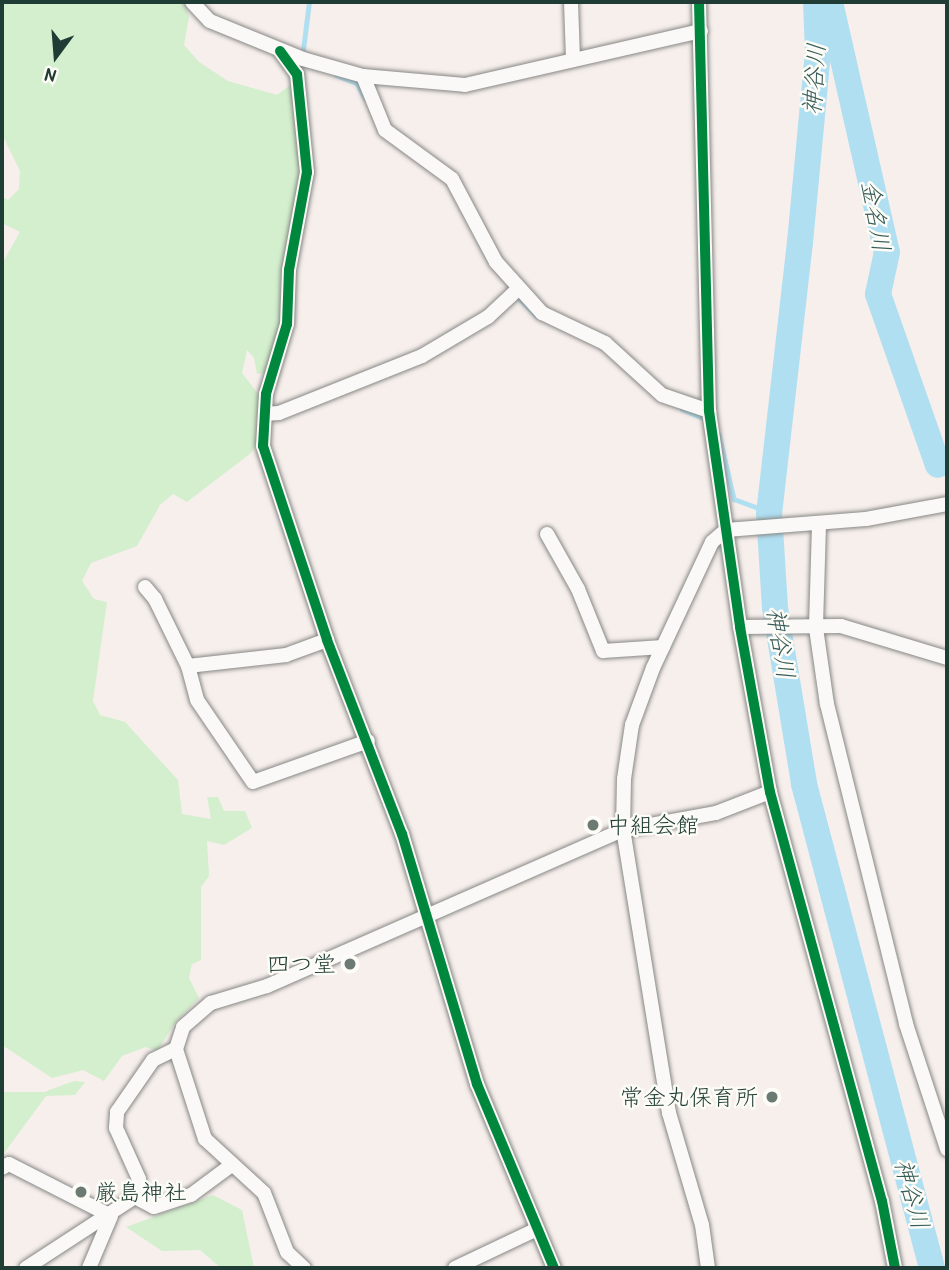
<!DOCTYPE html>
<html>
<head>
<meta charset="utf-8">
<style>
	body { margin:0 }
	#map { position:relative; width:949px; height:1270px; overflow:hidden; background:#f7efec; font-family:"Patrick Hand","Klee One",sans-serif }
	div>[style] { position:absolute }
	.green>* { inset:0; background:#d3efcd }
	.stream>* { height:4.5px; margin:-2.25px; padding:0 2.25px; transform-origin:2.25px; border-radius:2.25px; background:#b0dff1 }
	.river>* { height:26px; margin:-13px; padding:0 13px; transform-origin:13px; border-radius:13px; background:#b0dff1 }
	.roads { filter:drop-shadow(0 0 2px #868885) drop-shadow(0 0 2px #868885) }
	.minor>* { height:14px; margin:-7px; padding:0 7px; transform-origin:7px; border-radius:7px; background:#faf9f7 }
	.cycleway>* { height:10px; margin:-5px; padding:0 5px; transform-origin:5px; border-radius:5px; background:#00873e }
	.dots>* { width:19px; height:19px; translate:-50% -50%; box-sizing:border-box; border:4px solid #fdfcf7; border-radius:50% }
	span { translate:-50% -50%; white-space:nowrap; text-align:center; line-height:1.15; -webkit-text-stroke:5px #fdfcf7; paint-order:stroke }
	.poi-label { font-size:23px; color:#1f3d34 }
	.left { translate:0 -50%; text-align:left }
	.right { translate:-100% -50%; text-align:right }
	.water-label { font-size:24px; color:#365c5a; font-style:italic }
	.frame { position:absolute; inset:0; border:4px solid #1f3d34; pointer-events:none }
	.north { position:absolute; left:21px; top:21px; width:70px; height:70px; -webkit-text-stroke:5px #fdfcf7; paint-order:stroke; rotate:196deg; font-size:19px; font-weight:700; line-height:28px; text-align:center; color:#1f3d34 }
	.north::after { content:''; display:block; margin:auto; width:24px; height:32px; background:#1f3d34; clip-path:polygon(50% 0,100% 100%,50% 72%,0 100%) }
</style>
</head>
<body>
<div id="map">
	<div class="green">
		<i style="clip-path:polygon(2px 2px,184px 2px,189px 17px,184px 45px,199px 62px,228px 81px,277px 95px,293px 83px,302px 173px,291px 324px,280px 371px,257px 374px,254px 358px,247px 350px,242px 373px,263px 400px,261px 435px,251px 453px,187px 502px,173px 494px,160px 505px,137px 546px,91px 563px,82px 581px,94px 599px,107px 602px,93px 701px,100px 715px,125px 722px,178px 780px,182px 814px,211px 819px,207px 797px,218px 797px,224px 811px,245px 811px,252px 828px,224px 845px,207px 841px,209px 876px,201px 887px,201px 960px,192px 964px,189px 978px,199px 998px,176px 1021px,157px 1051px,146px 1047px,122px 1056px,104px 1081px,83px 1070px,52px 1078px,2px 1045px,2px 264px,20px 232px,2px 223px,2px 197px,8px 200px,19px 189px,20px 171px,2px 134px)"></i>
		<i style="clip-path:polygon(74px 1081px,85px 1082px,75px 1095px,46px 1096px,2px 1156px,2px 1092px,44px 1092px)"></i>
		<i style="clip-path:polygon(213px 1195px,242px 1210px,254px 1268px,221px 1268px,200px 1250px,162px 1251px,126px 1227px)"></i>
	</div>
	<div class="stream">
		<i style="left:303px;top:50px;width:48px;rotate:-82.9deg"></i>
		<i style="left:336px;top:75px;width:22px;rotate:21deg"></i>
		<i style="left:357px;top:83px;width:17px;rotate:62deg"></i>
		<i style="left:520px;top:299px;width:25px;rotate:45deg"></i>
		<i style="left:682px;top:409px;width:21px;rotate:23deg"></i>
		<i style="left:719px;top:434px;width:67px;rotate:77deg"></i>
		<i style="left:734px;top:499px;width:37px;rotate:20deg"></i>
	</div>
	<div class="river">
		<i style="left:816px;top:2px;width:50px;rotate:87.7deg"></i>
		<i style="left:818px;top:52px;width:191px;rotate:95.4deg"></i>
		<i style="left:800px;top:242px;width:272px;rotate:96.5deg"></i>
		<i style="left:769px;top:512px;width:96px;rotate:86.4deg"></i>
		<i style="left:775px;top:608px;width:178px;rotate:80.6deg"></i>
		<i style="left:804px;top:784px;width:501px;rotate:75.19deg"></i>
		<i style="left:830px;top:2px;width:256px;rotate:77.2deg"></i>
		<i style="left:887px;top:252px;width:43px;rotate:102.1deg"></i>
		<i style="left:878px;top:294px;width:181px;rotate:70.7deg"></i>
	</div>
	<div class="roads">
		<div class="minor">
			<i style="left:192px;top:2px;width:26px;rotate:47deg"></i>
			<i style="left:210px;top:21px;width:100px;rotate:22.2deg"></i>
			<i style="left:303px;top:59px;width:62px;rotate:15.8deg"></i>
			<i style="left:363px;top:76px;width:102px;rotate:5deg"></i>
			<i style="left:465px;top:85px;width:242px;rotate:-12.9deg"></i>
			<i style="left:571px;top:2px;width:58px;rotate:88deg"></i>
			<i style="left:699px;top:2px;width:409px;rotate:88.6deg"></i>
			<i style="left:709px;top:411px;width:218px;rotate:81.8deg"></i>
			<i style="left:740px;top:627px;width:168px;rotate:79.7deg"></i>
			<i style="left:770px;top:792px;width:424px;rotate:74.7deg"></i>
			<i style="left:882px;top:1201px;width:68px;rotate:79deg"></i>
			<i style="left:280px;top:51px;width:29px;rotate:54deg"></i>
			<i style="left:297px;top:74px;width:99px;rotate:84.2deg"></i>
			<i style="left:307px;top:172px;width:100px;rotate:100.4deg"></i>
			<i style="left:289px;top:270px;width:54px;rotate:92.1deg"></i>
			<i style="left:287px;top:324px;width:73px;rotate:106.7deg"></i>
			<i style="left:266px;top:394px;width:52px;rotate:93.3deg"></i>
			<i style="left:263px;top:446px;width:204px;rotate:71.7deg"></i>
			<i style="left:327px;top:640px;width:208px;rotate:68.9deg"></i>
			<i style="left:402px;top:834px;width:261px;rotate:73.3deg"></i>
			<i style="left:477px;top:1084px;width:199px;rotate:67.3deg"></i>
			<i style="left:363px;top:76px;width:58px;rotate:67.8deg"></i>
			<i style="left:385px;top:130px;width:83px;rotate:36.2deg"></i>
			<i style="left:452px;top:179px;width:94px;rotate:62.1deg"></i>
			<i style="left:496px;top:262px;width:69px;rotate:48deg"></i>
			<i style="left:542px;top:313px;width:70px;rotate:25.5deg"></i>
			<i style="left:605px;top:343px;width:77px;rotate:42.4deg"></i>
			<i style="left:662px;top:395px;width:50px;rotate:18.8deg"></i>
			<i style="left:265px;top:414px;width:14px;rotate:-4deg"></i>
			<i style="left:279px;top:413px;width:154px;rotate:-21.7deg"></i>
			<i style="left:422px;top:356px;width:77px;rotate:-30.6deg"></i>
			<i style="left:488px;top:317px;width:42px;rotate:-43.1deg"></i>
			<i style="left:819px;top:525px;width:103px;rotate:91.7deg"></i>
			<i style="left:816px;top:628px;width:77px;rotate:81.8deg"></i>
			<i style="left:827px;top:704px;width:330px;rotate:76.1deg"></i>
			<i style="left:906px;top:1024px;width:132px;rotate:71.8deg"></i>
			<i style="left:547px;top:534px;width:63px;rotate:60.6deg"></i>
			<i style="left:578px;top:589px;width:67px;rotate:68deg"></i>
			<i style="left:603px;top:651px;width:60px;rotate:-3.8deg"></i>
			<i style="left:145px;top:587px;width:16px;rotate:50deg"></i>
			<i style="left:155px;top:599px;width:75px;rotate:63.8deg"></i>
			<i style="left:188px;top:666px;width:35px;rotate:75deg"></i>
			<i style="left:197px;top:700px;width:99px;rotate:55.7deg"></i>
			<i style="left:253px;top:782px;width:122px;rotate:-19.6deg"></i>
			<i style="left:740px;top:627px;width:101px;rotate:-0.6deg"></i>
			<i style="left:841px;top:626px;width:111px;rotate:16.8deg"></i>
			<i style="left:188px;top:666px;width:99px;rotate:-6.4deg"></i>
			<i style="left:286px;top:655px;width:44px;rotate:-20.1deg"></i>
			<i style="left:2px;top:1168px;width:8px;rotate:-30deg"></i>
			<i style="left:9px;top:1164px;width:114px;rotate:27deg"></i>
			<i style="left:111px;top:1216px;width:56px;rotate:112.9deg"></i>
			<i style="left:135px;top:1197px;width:21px;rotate:28deg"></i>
			<i style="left:154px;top:1207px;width:39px;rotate:-18deg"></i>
			<i style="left:191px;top:1195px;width:49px;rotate:-36.6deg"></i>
			<i style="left:26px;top:1268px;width:130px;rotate:-33.1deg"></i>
			<i style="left:135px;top:1197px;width:18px;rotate:-77deg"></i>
			<i style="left:139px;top:1179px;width:56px;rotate:-114.3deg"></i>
			<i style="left:116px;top:1128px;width:16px;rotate:-86deg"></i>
			<i style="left:117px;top:1112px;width:63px;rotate:-55.3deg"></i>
			<i style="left:153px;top:1060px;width:25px;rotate:-26deg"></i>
			<i style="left:304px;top:1268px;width:23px;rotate:-137deg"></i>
			<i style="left:287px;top:1252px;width:63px;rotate:-111.3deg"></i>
			<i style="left:264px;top:1193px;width:80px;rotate:-137.5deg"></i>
			<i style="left:205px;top:1139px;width:95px;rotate:-107.9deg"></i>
			<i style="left:176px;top:1049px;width:23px;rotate:-72deg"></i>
			<i style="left:183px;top:1027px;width:37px;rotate:-41deg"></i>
			<i style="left:211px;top:1003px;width:59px;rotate:-16.9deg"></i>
			<i style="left:267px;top:986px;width:389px;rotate:-23.7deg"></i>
			<i style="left:623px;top:830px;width:95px;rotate:-10.4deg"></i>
			<i style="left:716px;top:813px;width:58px;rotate:-21.3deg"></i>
			<i style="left:455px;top:1268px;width:91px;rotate:-25.4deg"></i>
			<i style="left:708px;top:1268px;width:43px;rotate:-97.9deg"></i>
			<i style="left:702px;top:1225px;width:117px;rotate:-106.4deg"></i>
			<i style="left:669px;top:1113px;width:287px;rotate:-99.2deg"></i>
			<i style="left:623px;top:830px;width:51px;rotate:-88.9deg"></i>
			<i style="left:624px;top:779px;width:55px;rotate:-81.6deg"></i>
			<i style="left:632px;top:725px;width:61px;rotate:-69.8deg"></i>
			<i style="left:653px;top:668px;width:139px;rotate:-64.9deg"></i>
			<i style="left:712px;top:542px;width:18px;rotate:-41deg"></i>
			<i style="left:726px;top:530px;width:140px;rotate:-4.5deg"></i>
			<i style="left:866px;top:519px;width:82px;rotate:-10.5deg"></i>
		</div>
	</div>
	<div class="cycleway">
		<i style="left:699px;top:2px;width:409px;rotate:88.6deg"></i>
		<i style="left:709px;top:411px;width:218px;rotate:81.8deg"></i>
		<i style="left:740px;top:627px;width:168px;rotate:79.7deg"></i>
		<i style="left:770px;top:792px;width:424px;rotate:74.7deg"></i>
		<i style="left:882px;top:1201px;width:68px;rotate:79deg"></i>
		<i style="left:280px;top:51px;width:29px;rotate:54deg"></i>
		<i style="left:297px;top:74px;width:99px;rotate:84.2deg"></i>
		<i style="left:307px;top:172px;width:100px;rotate:100.4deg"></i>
		<i style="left:289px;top:270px;width:54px;rotate:92.1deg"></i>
		<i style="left:287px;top:324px;width:73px;rotate:106.7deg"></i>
		<i style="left:266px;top:394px;width:52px;rotate:93.3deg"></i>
		<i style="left:263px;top:446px;width:204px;rotate:71.7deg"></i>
		<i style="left:327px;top:640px;width:208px;rotate:68.9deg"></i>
		<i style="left:402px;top:834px;width:261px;rotate:73.3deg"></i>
		<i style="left:477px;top:1084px;width:199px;rotate:67.3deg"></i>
	</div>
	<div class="dots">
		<i style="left:593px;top:825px;background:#6b7b74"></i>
		<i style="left:350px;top:964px;background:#6b7b74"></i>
		<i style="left:772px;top:1097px;background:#6b7b74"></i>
		<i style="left:81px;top:1192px;background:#6b7b74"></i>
	</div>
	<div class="poi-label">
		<span class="left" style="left:607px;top:825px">中組会館</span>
		<span class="right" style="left:336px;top:964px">四つ堂</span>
		<span class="right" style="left:758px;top:1097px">常金丸保育所</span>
		<span class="left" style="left:95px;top:1192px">厳島神社</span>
	</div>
	<div class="water-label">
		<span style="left:814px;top:79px;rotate:-86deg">神谷川</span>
		<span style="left:876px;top:216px;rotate:80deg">金名川</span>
		<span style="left:781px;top:643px;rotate:81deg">神谷川</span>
		<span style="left:912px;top:1194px;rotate:75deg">神谷川</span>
	</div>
	<div class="frame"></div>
	<div class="north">N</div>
</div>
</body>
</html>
